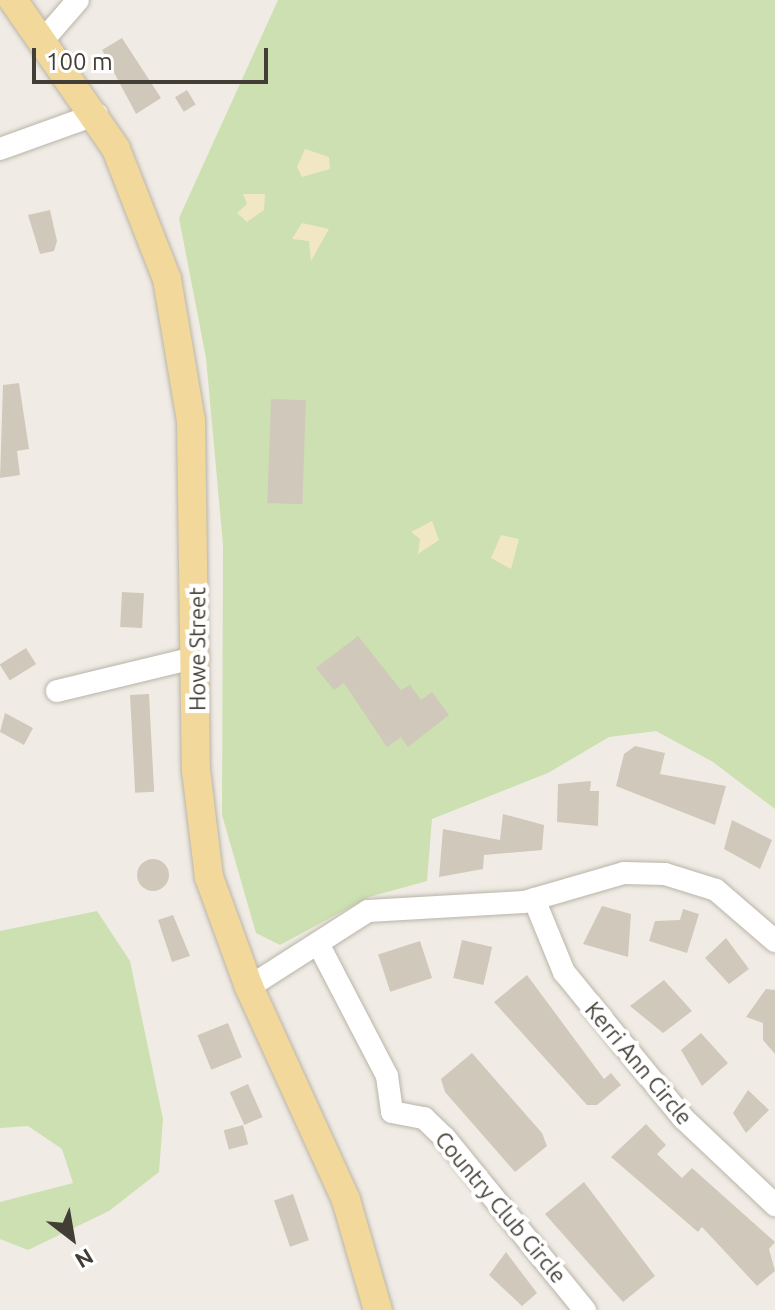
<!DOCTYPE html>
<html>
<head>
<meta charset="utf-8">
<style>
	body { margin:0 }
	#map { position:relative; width:775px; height:1310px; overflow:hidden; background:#f0ece5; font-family:Ubuntu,sans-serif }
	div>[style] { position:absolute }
	.green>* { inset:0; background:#cce0b1 }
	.sand>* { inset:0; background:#f1e7c4 }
	.building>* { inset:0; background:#d0c8bb; transform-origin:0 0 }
	.round { border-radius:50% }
	.roads { filter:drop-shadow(0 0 2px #bab4a8) drop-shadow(0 0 2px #bab4a8) }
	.minor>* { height:22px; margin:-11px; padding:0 11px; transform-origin:11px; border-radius:11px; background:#fff }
	.major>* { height:28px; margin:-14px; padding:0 14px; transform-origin:14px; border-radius:14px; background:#f2d89b }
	span { translate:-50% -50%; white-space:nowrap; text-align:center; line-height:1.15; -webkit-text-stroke:8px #fff; paint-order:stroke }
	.street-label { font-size:22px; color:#423d35 }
	.north { position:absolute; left:32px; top:1198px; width:80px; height:80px; -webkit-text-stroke:6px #fff; paint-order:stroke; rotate:149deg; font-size:22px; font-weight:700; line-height:32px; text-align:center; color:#423d35 }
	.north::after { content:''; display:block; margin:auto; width:28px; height:36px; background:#423d35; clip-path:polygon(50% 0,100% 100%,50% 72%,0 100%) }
	.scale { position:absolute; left:32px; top:48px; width:236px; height:36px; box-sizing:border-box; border:4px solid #423d35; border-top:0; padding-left:10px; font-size:24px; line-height:28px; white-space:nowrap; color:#423d35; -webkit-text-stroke:6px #fff; paint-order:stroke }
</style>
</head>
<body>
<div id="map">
	<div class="green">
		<i style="clip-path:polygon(278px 0,775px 0,775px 809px,713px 762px,656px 731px,609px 737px,548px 773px,432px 819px,427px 881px,369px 897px,280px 945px,256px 933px,222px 815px,223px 545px,206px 358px,179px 218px)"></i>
		<i style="clip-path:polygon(97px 911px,130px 961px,163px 1119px,159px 1172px,109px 1211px,28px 1250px,0 1239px,0 1202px,73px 1183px,62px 1149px,28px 1126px,0 1128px,0 931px)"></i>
	</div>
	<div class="sand">
		<i style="clip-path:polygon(305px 149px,329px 157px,330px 169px,302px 177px,297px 167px)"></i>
		<i style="clip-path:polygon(243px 194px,265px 194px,264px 210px,247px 222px,237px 213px,247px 204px)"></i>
		<i style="clip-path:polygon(302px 223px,329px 229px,311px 261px,309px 241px,292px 239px)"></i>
		<i style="clip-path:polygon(432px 521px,439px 540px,418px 554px,420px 539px,411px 532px)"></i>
		<i style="clip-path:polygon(501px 535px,519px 539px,511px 569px,491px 558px)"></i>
	</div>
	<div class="building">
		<i style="clip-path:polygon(122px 38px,161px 98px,136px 114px,102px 50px)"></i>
		<i style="left:187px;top:90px;width:17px;height:14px;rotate:59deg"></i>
		<i style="clip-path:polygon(50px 210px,57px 241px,54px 251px,40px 254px,28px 215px)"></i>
		<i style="clip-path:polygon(19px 383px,29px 449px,17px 451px,20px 475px,0 478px,3px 385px)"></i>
		<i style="left:271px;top:399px;width:35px;height:104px;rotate:2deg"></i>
		<i style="left:122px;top:592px;width:22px;height:35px;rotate:3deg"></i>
		<i style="clip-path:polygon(358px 636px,401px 690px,410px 685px,421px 700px,432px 692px,449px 715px,408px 747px,401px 737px,387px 747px,344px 683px,334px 690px,316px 668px)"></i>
		<i style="left:26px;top:648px;width:19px;height:31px;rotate:58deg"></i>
		<i style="left:149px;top:694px;width:98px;height:19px;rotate:87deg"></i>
		<i style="clip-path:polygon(5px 713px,33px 728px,24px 745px,0 732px)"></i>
		<i style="clip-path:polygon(635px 746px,665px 753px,660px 774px,726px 786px,715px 825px,616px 786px,624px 754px)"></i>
		<i style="clip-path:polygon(591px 781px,590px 791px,599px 791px,598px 826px,557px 822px,558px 784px)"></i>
		<i style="clip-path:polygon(503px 814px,544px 825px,542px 850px,484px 855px,483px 869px,439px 877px,443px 829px,500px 840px)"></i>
		<i style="clip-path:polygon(732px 820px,772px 840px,760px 869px,724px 849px)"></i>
		<i class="round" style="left:137px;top:859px;width:32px;height:32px"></i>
		<i style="clip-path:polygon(602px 906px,631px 914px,628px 957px,583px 944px)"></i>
		<i style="clip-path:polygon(683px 909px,699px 914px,687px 953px,649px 941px,655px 921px,680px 920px)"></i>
		<i style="clip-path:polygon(173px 915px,190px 956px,172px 962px,158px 920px)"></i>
		<i style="clip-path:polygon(726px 938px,749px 969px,729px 984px,705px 958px)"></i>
		<i style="left:462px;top:940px;width:31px;height:39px;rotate:13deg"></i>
		<i style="left:420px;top:941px;width:39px;height:44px;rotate:72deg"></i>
		<i style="clip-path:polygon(527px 975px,604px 1079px,611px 1073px,621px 1085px,597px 1105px,587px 1105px,494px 1002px)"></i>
		<i style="clip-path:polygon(664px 980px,692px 1011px,663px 1033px,630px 1006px)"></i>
		<i style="clip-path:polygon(766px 989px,775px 990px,775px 1054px,763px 1040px,763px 1023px,746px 1017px)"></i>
		<i style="left:228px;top:1023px;width:37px;height:33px;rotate:68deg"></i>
		<i style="clip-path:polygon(701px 1033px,728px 1063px,702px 1086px,681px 1050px)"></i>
		<i style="clip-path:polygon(472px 1053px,542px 1133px,547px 1146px,515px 1172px,445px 1092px,441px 1079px)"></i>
		<i style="left:248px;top:1084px;width:36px;height:20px;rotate:66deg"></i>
		<i style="clip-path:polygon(748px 1090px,769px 1110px,746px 1133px,733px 1113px)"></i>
		<i style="clip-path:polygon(646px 1124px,666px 1145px,657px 1154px,682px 1178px,692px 1168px,775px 1242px,769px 1249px,775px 1271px,757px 1286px,702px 1227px,698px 1232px,611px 1157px)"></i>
		<i style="left:243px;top:1125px;width:20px;height:20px;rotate:75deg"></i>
		<i style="clip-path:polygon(584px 1182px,655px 1276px,623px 1302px,545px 1214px)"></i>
		<i style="left:293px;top:1194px;width:49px;height:20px;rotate:71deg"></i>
		<i style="clip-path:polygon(506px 1252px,537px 1293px,522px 1306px,489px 1275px)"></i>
	</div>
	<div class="roads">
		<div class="minor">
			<i style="left:45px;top:38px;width:50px;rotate:-49deg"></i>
			<i style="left:0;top:149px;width:103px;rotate:-19.8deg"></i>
			<i style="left:57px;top:691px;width:145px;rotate:-13.6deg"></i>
			<i style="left:534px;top:899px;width:79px;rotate:67.7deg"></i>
			<i style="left:564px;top:972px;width:188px;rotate:50.8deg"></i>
			<i style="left:683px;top:1118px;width:127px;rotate:43.4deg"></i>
			<i style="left:323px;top:953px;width:139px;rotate:62.5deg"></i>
			<i style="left:387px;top:1076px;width:36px;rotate:82deg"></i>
			<i style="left:392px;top:1112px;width:33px;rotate:11deg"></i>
			<i style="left:424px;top:1118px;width:29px;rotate:44deg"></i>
			<i style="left:445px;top:1138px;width:222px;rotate:50.9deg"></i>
			<i style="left:249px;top:987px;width:141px;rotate:-32.6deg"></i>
			<i style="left:368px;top:911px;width:156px;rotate:-3.3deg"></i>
			<i style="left:524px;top:902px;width:104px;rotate:-16.2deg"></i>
			<i style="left:624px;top:873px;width:41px;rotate:1.4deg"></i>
			<i style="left:665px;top:874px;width:53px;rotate:17.4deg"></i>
			<i style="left:716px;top:890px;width:78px;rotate:40.8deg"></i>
		</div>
		<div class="major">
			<i style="left:13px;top:0;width:181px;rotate:55.3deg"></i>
			<i style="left:116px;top:149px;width:140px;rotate:68.6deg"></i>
			<i style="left:167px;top:279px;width:144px;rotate:80.4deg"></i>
			<i style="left:191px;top:421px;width:349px;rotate:89.2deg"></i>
			<i style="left:196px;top:770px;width:108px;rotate:83.1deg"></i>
			<i style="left:209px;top:877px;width:117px;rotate:70deg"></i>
			<i style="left:249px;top:987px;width:234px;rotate:65.5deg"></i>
			<i style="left:346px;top:1200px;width:115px;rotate:73.8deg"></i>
		</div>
	</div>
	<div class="street-label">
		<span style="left:197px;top:649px;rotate:-90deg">Howe Street</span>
		<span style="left:639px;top:1063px;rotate:50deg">Kerri Ann Circle</span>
		<span style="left:501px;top:1207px;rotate:50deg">Country Club Circle</span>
	</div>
	<div class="north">N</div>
	<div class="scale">100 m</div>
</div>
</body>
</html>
